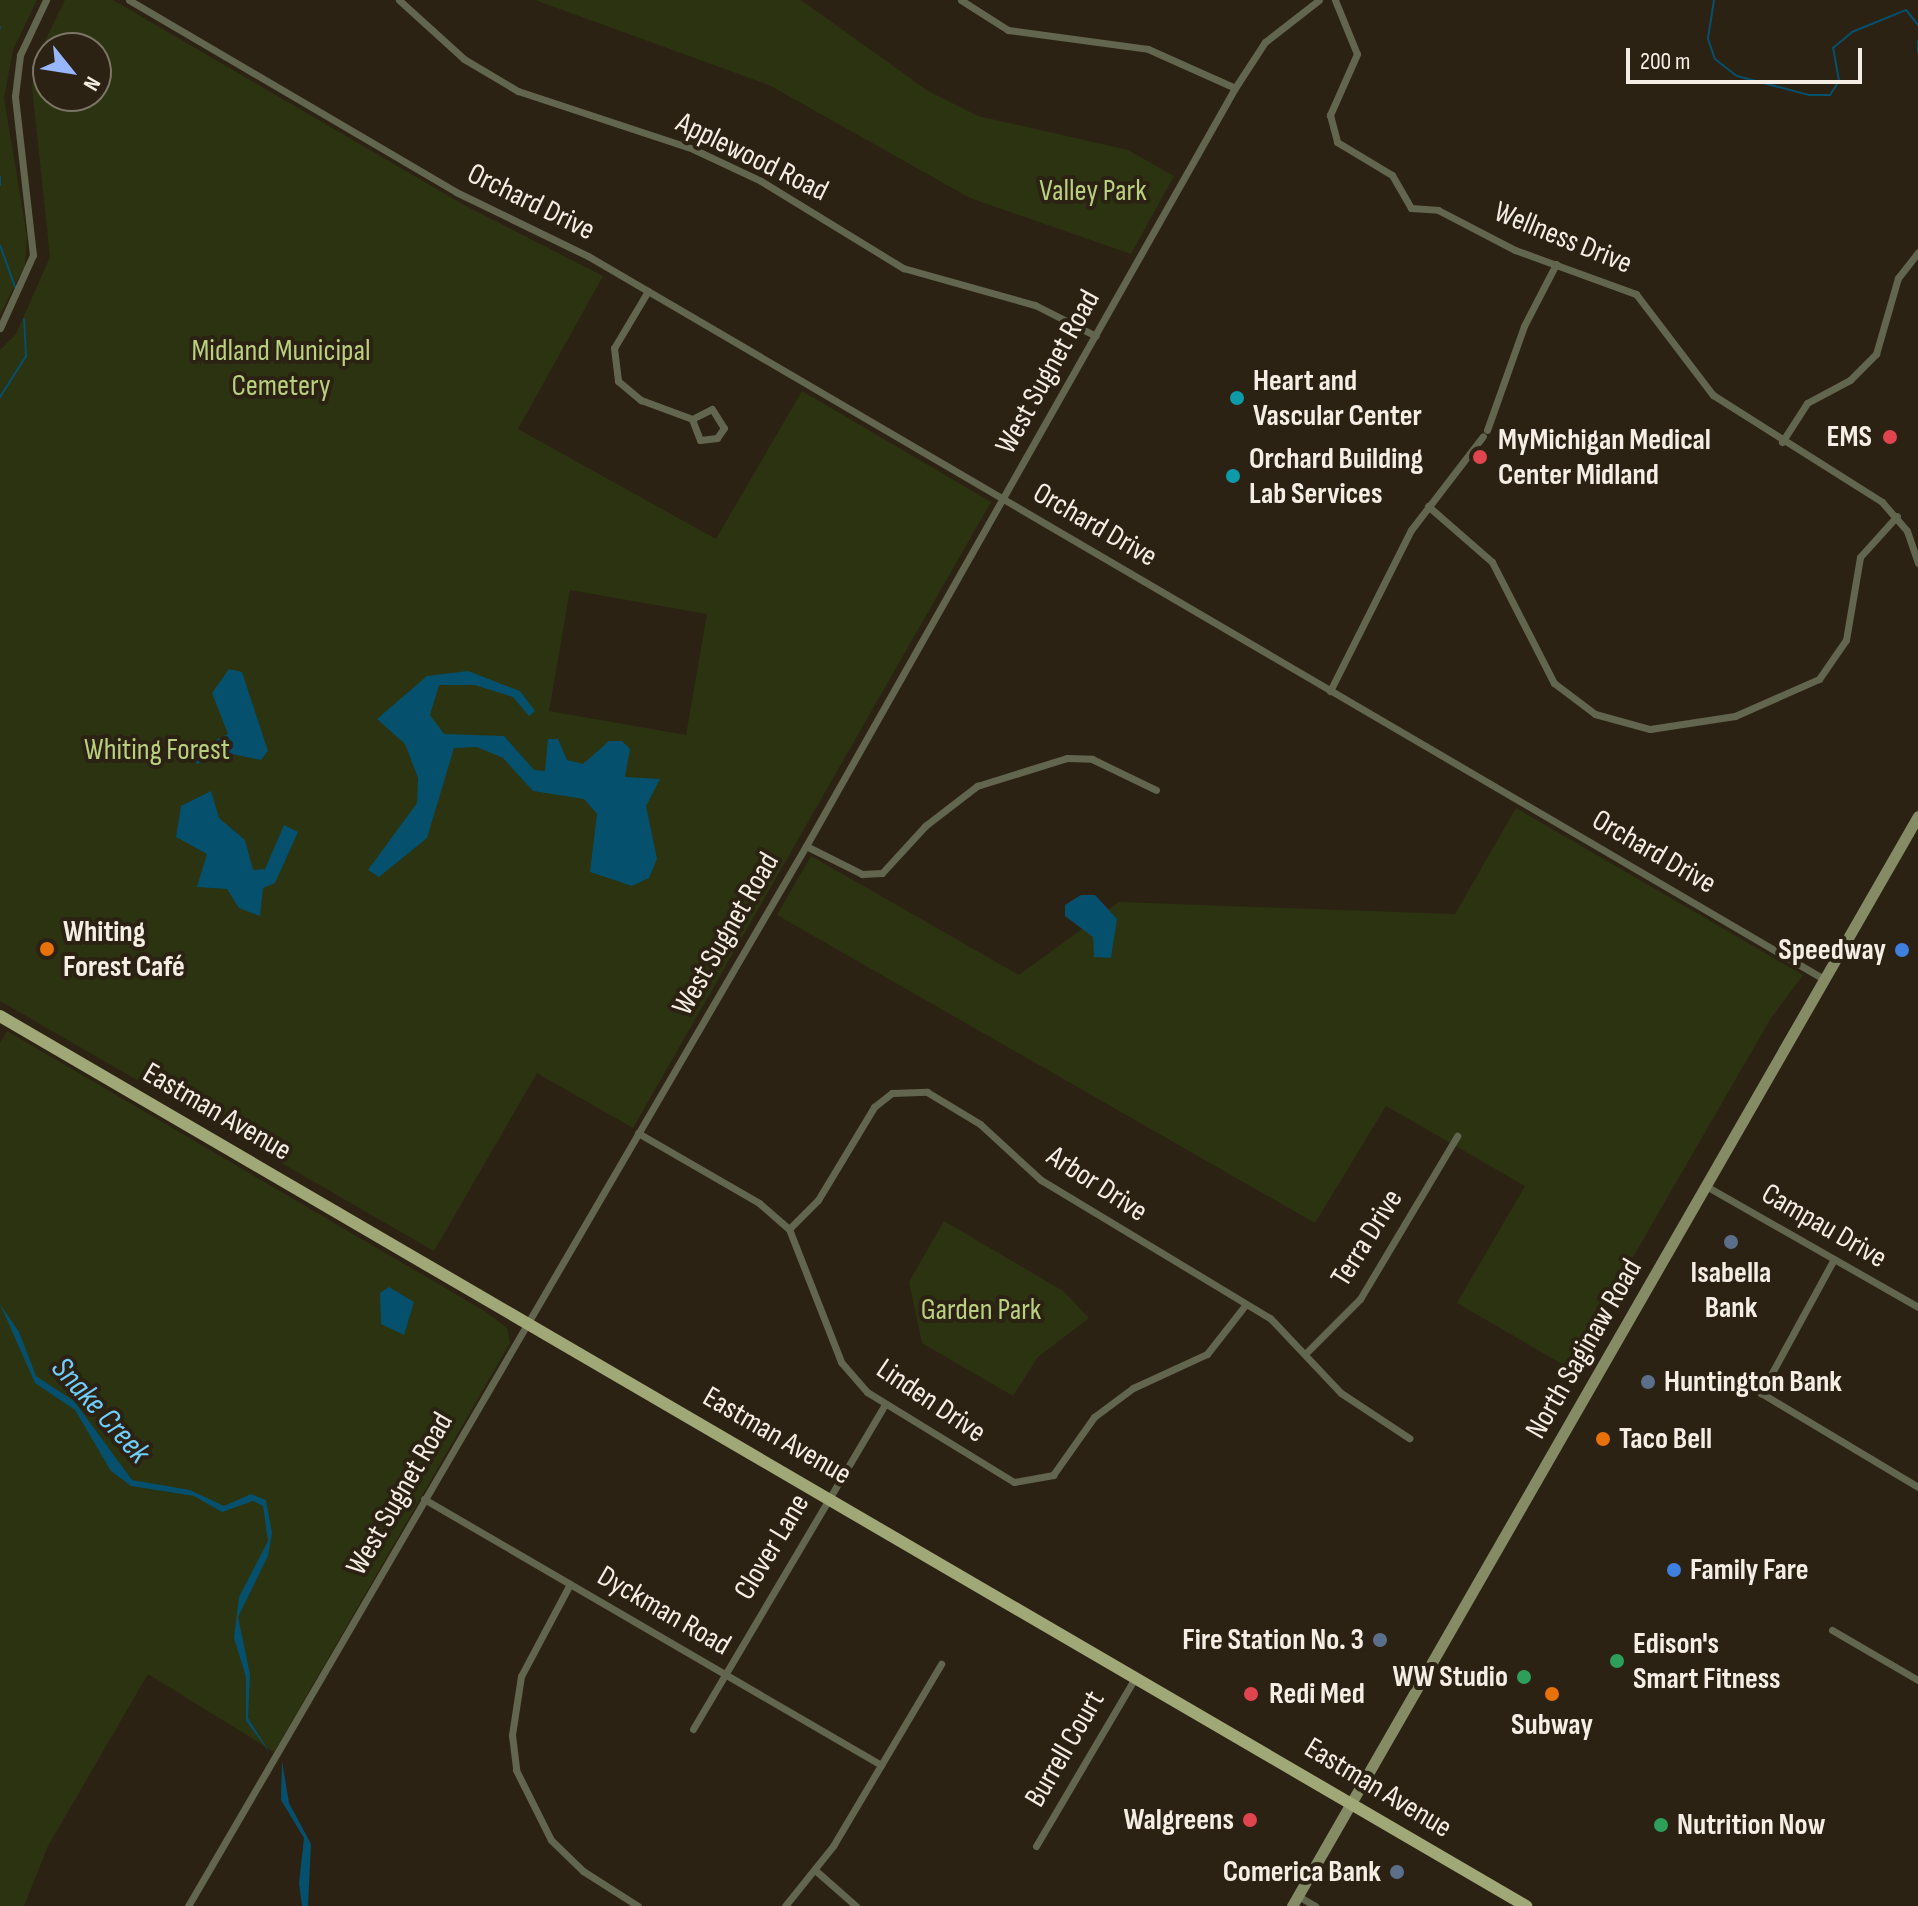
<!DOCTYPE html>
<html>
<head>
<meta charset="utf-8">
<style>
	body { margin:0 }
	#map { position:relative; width:1918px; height:1906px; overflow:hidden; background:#2c2213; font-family:"Sofia Sans Condensed",sans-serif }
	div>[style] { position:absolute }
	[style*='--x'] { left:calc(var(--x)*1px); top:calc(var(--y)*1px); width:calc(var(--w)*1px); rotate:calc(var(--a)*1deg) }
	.green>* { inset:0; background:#2b3311 }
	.water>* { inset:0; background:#05506d }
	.stream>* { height:2px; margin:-1px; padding:0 1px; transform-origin:1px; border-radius:1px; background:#05506d }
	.minor>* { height:7px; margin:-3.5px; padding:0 3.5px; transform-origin:3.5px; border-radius:3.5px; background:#62664e }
	.secondary>* { height:11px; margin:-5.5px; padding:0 5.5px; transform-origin:5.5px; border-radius:5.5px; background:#858b65 }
	.primary>* { height:12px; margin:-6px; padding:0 6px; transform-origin:6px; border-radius:6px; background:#a0a877 }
	.dots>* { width:22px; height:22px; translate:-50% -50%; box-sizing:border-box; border:4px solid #2c2213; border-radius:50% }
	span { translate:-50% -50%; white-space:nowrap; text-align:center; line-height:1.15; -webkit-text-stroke:8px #2c2213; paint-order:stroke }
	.street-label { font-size:30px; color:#f5eee5 }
	.park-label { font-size:30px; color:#b9d07e }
	.poi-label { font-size:30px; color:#f5eee5; font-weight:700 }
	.left { translate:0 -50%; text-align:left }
	.right { translate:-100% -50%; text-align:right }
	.water-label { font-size:32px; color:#70cefc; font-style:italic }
	.north { position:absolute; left:32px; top:32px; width:80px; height:80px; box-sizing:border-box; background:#2c2213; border:2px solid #7c7467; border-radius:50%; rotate:120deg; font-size:22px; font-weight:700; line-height:32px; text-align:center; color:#f5eee5 }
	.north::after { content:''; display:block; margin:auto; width:28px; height:36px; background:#98b6fd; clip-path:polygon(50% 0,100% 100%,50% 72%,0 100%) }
	.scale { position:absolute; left:1626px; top:48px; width:236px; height:36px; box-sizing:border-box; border:4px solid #f5eee5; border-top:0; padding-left:10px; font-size:24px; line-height:28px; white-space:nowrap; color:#f5eee5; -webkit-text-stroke:6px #2c2213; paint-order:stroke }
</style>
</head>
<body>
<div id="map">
	<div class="green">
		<div style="clip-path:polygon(0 0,37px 0,13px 50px,4px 98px,27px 237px,25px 265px,0 315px)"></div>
		<div style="clip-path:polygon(evenodd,65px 0,113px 0,464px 205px,603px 276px,518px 429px,716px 539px,802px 391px,991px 502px,633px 1128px,537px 1073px,434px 1251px,0 1001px,0 350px,16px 334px,50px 257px,32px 87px,37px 57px,65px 0,48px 48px,96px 48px,96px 96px,48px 96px,48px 48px,65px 0,570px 590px,707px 614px,686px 735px,549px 711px,570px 590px)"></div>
		<div style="clip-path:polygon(535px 0,801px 0,928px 91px,978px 116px,1128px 150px,1174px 176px,1131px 254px,970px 198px,769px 85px)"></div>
		<div style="clip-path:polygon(1516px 808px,1803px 975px,1771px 1018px,1569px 1368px,1457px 1303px,1525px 1186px,1386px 1106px,1315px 1223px,777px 915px,811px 856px,1019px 975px,1119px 902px,1455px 914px)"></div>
		<div style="clip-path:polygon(7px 1031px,486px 1312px,507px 1328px,510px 1343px,274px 1752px,148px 1674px,48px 1846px,24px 1906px,0 1906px,0 1043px)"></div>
		<div style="clip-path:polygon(944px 1221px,1063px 1291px,1089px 1318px,1038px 1357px,1013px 1396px,922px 1343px,909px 1282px)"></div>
	</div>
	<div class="water">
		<div style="clip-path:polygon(229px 669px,242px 672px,268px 751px,261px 760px,232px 754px,196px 764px,197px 749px,228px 734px,212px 693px)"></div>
		<div style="clip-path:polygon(468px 671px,520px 691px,535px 711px,529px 716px,513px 697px,475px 685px,439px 685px,430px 715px,444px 734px,504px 736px,534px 770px,545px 771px,548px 739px,558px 739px,567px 760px,583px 764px,609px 741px,622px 741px,630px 749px,625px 777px,660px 779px,646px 806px,657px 859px,649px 878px,632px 886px,590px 872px,597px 814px,584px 799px,533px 791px,503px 758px,477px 747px,454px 748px,427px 838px,379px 877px,368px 870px,417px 803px,418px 778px,405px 744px,377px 719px,427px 676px)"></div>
		<div style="clip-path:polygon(211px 791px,219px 818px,245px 840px,253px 870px,265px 869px,284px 825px,298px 832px,275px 883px,263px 888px,260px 916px,239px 908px,227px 889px,197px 887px,207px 854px,176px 837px,181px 806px)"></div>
		<div style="clip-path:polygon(1081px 895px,1095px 895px,1117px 919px,1111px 958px,1094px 957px,1093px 937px,1065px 916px,1065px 905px)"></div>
		<div style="clip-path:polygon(389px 1287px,414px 1302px,404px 1335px,381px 1324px,380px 1293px)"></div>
		<div style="clip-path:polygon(0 1304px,19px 1332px,36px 1376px,74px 1401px,132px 1480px,190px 1490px,224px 1506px,251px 1494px,266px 1500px,272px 1533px,268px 1556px,238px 1617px,250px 1674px,248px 1718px,270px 1753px,246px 1721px,246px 1677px,234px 1638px,239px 1597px,268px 1541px,263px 1506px,253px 1501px,222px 1512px,194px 1496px,131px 1486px,111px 1471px,75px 1410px,35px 1383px)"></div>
		<div style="clip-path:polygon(282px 1761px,289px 1803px,311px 1844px,308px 1906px,302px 1906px,299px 1883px,304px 1838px,281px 1800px)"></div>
	</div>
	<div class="stream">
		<div style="--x:1714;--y:0;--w:39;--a:99"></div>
		<div style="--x:1708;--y:39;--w:21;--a:71"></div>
		<div style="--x:1715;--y:59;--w:28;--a:38"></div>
		<div style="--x:1737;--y:76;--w:74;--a:14.8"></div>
		<div style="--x:1809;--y:95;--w:21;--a:0"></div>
		<div style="--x:1830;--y:95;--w:17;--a:-57"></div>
		<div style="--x:1839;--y:81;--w:34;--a:-100"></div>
		<div style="--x:1833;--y:48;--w:25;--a:-40"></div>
		<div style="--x:1852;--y:32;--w:58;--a:-22.2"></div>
		<div style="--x:1906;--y:10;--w:19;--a:51"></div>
		<div style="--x:0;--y:27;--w:1;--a:90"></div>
		<div style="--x:1918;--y:41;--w:11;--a:90"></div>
		<div style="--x:0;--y:177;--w:8;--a:90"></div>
		<div style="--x:0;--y:245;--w:45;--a:70.3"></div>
		<div style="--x:0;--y:397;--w:49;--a:-57.6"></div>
		<div style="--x:26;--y:356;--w:37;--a:-93"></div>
	</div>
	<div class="minor">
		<div style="--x:129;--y:0;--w:379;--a:30.4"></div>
		<div style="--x:456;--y:192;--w:147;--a:25.9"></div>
		<div style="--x:588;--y:256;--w:1432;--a:30.33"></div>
		<div style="--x:399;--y:0;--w:88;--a:42.2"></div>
		<div style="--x:464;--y:59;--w:63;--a:30.7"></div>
		<div style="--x:518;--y:91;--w:184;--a:18.3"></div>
		<div style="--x:693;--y:149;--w:75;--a:25.2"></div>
		<div style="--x:761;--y:181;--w:167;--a:31.5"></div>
		<div style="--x:903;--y:268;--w:137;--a:15.7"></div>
		<div style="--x:1035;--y:305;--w:68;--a:26.9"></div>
		<div style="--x:961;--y:0;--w:56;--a:32.6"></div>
		<div style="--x:1008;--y:30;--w:141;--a:7.7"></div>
		<div style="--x:1148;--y:49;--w:95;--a:24.1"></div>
		<div style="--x:1335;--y:0;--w:58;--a:67.8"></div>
		<div style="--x:1357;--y:54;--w:67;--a:113.9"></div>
		<div style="--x:1330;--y:115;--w:28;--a:75"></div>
		<div style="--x:1337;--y:142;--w:64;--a:31"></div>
		<div style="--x:1392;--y:175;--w:38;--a:60"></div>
		<div style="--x:1411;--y:208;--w:27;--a:4"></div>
		<div style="--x:1438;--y:210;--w:87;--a:27.5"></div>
		<div style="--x:1515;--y:250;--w:129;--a:20"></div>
		<div style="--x:1636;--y:294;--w:127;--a:52.7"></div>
		<div style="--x:1713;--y:395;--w:200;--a:32.3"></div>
		<div style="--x:1882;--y:502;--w:38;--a:49"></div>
		<div style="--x:1907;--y:531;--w:34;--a:71"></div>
		<div style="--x:648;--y:291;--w:66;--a:120.8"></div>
		<div style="--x:614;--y:348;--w:33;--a:83"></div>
		<div style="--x:618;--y:381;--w:30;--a:40"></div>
		<div style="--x:641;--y:400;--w:54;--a:20.4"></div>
		<div style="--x:692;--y:419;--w:22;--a:-27"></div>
		<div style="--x:712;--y:409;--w:22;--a:58"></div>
		<div style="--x:724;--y:428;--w:12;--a:125"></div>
		<div style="--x:717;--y:438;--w:17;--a:173"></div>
		<div style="--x:700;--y:440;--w:22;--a:-111"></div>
		<div style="--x:0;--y:328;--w:80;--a:-65.7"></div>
		<div style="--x:33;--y:255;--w:160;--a:-96.5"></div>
		<div style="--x:15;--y:96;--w:41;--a:-83"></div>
		<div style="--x:20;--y:55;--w:61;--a:-64.7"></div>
		<div style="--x:1487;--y:430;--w:110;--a:-70.4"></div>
		<div style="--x:1524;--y:326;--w:70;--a:-62.7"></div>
		<div style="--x:1782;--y:442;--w:46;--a:-57.3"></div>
		<div style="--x:1807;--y:403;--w:49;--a:-28.1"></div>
		<div style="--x:1850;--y:380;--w:37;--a:-45"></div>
		<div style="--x:1876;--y:354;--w:79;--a:-73.9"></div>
		<div style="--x:1898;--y:278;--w:33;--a:-52"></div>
		<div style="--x:1428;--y:506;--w:85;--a:41.2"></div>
		<div style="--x:1492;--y:562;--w:136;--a:62.9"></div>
		<div style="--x:1554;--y:683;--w:51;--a:37.1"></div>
		<div style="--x:1595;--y:714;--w:57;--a:15.3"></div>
		<div style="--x:1650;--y:729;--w:86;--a:-8.7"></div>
		<div style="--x:1735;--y:716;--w:92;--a:-23.8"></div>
		<div style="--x:1819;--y:679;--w:47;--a:-55.3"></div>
		<div style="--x:1846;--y:640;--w:84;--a:-80.4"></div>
		<div style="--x:1860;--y:557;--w:55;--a:-47.9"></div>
		<div style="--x:1330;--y:691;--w:180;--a:-63.3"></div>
		<div style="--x:1411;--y:530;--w:118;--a:-52.5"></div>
		<div style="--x:806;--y:846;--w:63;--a:26.6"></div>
		<div style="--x:862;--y:874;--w:20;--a:-3"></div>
		<div style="--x:882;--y:873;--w:64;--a:-47.5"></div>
		<div style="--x:925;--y:826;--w:66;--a:-37.6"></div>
		<div style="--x:977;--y:786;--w:94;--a:-17.3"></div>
		<div style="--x:1067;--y:758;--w:25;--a:2"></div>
		<div style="--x:1092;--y:759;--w:71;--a:25.8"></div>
		<div style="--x:638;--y:1133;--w:140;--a:30"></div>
		<div style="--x:759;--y:1203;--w:40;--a:41"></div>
		<div style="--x:789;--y:1229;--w:143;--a:68.6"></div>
		<div style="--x:841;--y:1362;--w:40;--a:49"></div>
		<div style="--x:867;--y:1392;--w:172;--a:31.5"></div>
		<div style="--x:1014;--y:1482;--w:40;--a:-10"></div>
		<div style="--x:1053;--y:1475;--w:71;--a:-54.7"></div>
		<div style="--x:1094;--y:1417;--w:49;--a:-36.6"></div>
		<div style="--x:1133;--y:1388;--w:81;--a:-24.7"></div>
		<div style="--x:1207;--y:1354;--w:63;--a:-52"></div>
		<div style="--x:1706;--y:1186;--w:244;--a:29.7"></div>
		<div style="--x:789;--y:1229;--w:41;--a:-45"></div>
		<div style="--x:818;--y:1200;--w:109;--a:-58.9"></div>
		<div style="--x:874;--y:1107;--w:23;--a:-38"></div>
		<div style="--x:892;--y:1093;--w:35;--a:-2"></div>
		<div style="--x:927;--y:1092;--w:62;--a:31.1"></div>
		<div style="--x:980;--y:1124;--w:83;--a:42.6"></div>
		<div style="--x:1041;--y:1180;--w:267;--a:31.1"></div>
		<div style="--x:1270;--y:1318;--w:103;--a:46.6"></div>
		<div style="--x:1341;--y:1393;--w:82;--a:33.5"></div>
		<div style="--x:1834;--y:1259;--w:153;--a:118.6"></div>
		<div style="--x:1761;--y:1393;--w:183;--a:30.9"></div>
		<div style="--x:1305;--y:1354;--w:78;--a:-45"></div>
		<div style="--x:1360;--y:1299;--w:190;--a:-59.2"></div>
		<div style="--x:424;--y:1499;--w:529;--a:30.2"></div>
		<div style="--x:570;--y:1584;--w:104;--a:118"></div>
		<div style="--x:521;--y:1676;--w:60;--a:98.7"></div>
		<div style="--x:512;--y:1735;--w:35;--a:83"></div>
		<div style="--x:516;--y:1770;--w:78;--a:63.4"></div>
		<div style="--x:551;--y:1840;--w:45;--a:44.1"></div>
		<div style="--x:583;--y:1871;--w:65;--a:32.5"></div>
		<div style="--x:1832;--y:1630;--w:99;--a:30.2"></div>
		<div style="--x:693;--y:1729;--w:377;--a:-59.4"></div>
		<div style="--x:1036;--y:1846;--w:195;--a:-59.5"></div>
		<div style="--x:815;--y:1870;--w:55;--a:41.3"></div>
		<div style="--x:1298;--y:1896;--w:20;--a:30"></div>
		<div style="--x:188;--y:1906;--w:1227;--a:-59.76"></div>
		<div style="--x:806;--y:846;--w:871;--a:-60.49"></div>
		<div style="--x:1235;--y:88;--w:55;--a:-56.9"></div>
		<div style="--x:1265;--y:42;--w:68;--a:-37.9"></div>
		<div style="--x:785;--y:1906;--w:77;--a:-51.3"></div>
		<div style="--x:833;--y:1846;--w:212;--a:-59.3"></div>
	</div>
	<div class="secondary">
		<div style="--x:1292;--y:1906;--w:1257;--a:-60.13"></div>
	</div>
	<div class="primary">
		<div style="--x:0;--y:1016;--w:1767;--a:30.25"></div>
	</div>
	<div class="dots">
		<div style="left:1237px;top:398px;background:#0f9aa8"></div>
		<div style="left:1890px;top:437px;background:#e0444e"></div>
		<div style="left:1480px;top:457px;background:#e0444e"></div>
		<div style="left:1233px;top:476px;background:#0f9aa8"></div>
		<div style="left:47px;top:949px;background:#e8710a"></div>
		<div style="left:1902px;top:950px;background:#3f7fe0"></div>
		<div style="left:1731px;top:1242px;background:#5c6f8a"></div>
		<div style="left:1648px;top:1382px;background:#5c6f8a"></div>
		<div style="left:1603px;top:1439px;background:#e8710a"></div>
		<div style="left:1674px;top:1570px;background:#3f7fe0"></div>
		<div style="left:1380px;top:1640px;background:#5c6f8a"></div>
		<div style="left:1617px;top:1661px;background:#2e9e5b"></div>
		<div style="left:1524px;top:1677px;background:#2e9e5b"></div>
		<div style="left:1251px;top:1694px;background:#e0444e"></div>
		<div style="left:1552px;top:1694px;background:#e8710a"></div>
		<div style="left:1250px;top:1820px;background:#e0444e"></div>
		<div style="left:1661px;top:1825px;background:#2e9e5b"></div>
		<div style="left:1397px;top:1872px;background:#5c6f8a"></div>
	</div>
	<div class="street-label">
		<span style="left:752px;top:157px;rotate:26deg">Applewood Road</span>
		<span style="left:531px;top:202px;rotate:26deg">Orchard Drive</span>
		<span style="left:1563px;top:238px;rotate:22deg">Wellness Drive</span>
		<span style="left:1048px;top:372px;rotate:-61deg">West Sugnet Road</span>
		<span style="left:1095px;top:525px;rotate:30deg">Orchard Drive</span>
		<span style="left:1654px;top:852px;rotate:30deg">Orchard Drive</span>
		<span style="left:726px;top:934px;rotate:-60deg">West Sugnet Road</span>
		<span style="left:217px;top:1112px;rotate:30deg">Eastman Avenue</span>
		<span style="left:1097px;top:1184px;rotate:33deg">Arbor Drive</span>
		<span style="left:1824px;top:1226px;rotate:30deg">Campau Drive</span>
		<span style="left:1367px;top:1238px;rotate:-58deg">Terra Drive</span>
		<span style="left:1584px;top:1349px;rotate:-60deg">North Saginaw Road</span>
		<span style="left:931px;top:1401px;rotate:34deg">Linden Drive</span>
		<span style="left:777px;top:1436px;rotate:30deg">Eastman Avenue</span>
		<span style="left:400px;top:1494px;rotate:-60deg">West Sugnet Road</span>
		<span style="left:772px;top:1547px;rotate:-59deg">Clover Lane</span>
		<span style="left:664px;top:1611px;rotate:30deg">Dyckman Road</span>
		<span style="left:1065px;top:1749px;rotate:-60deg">Burrell Court</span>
		<span style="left:1378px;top:1788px;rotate:31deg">Eastman Avenue</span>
	</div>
	<div class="park-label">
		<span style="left:1093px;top:191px">Valley Park</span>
		<span style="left:281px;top:368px">Midland Municipal<br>Cemetery</span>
		<span style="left:157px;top:750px">Whiting Forest</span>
		<span style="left:981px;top:1310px">Garden Park</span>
	</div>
	<div class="poi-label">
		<span class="left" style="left:1253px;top:398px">Heart and<br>Vascular Center</span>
		<span class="right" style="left:1872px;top:437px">EMS</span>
		<span class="left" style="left:1498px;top:457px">MyMichigan Medical<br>Center Midland</span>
		<span class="left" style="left:1249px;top:476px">Orchard Building<br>Lab Services</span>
		<span class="left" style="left:63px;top:949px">Whiting<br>Forest Café</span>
		<span class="right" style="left:1886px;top:950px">Speedway</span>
		<span style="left:1731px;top:1290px">Isabella<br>Bank</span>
		<span class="left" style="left:1664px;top:1382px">Huntington Bank</span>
		<span class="left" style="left:1619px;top:1439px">Taco Bell</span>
		<span class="left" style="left:1690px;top:1570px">Family Fare</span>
		<span class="right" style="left:1364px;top:1640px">Fire Station No. 3</span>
		<span class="left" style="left:1633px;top:1661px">Edison's<br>Smart Fitness</span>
		<span class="right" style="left:1508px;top:1677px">WW Studio</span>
		<span class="left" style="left:1269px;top:1694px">Redi Med</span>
		<span style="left:1552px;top:1725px">Subway</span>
		<span class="right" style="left:1234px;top:1820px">Walgreens</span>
		<span class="left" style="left:1677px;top:1825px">Nutrition Now</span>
		<span class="right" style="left:1381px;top:1872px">Comerica Bank</span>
	</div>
	<div class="water-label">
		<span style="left:100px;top:1411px;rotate:48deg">Snake Creek</span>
	</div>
	<div class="north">N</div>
	<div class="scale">200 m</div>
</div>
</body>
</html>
